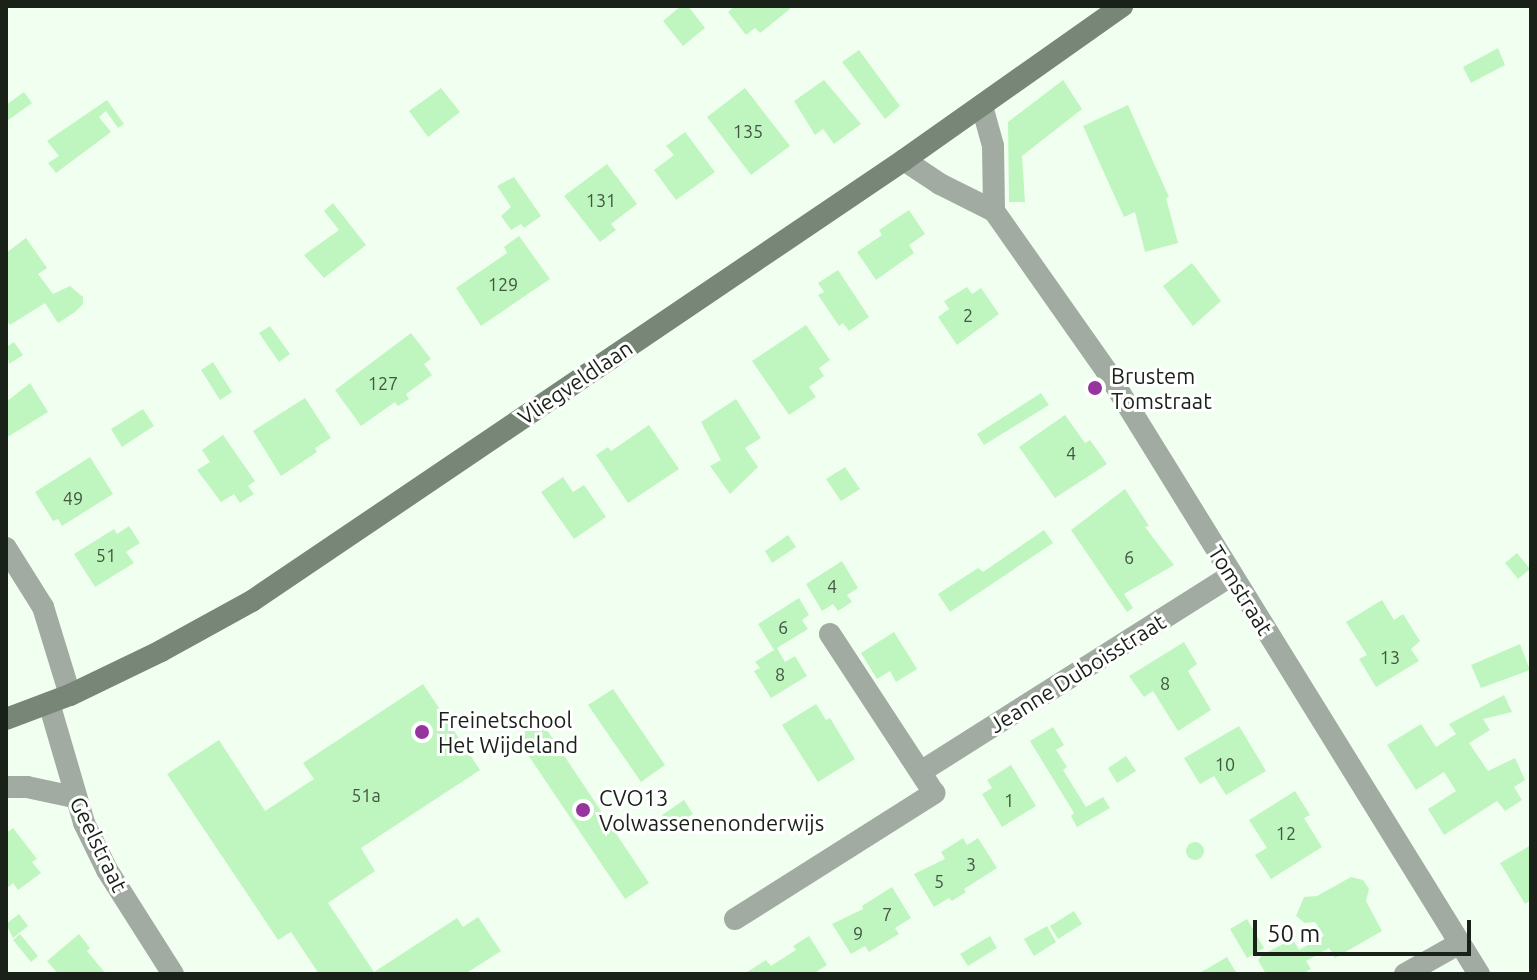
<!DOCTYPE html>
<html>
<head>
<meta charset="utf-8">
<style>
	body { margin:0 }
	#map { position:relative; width:1537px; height:980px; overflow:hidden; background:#f1fff0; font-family:Ubuntu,sans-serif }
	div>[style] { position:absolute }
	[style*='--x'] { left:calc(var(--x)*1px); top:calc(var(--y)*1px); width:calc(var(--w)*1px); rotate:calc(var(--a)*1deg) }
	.building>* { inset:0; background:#bff6bf }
	.round { border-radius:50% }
	.minor>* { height:22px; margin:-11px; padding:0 11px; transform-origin:11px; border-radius:11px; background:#a2aba2 }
	.secondary>* { height:22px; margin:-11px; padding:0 11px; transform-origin:11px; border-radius:11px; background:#778677 }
	.dots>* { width:22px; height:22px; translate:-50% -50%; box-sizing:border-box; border:4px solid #fff; border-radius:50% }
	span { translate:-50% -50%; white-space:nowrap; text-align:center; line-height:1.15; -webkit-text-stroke:6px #fff; paint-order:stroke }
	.number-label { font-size:18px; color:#425642 }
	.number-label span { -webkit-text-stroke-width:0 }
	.poi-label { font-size:22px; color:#192119 }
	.left { translate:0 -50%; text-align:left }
	.street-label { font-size:22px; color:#192119 }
	.frame { position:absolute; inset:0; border:8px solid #192119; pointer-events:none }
	.scale { position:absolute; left:1253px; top:920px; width:218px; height:36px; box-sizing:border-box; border:4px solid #192119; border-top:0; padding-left:10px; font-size:24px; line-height:28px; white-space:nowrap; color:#192119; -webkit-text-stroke:6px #fff; paint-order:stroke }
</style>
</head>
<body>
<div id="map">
	<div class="building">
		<div style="clip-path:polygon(681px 6px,688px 6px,705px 28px,683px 46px,663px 21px)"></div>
		<div style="clip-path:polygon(735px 6px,788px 6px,790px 9px,760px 33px,755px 28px,746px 35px,728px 12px)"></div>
		<div style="clip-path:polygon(1498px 48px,1505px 65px,1471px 83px,1463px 67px)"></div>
		<div style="clip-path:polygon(859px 50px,900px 106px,885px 119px,842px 62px)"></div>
		<div style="clip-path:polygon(824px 80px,861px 124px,834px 144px,823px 129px,815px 135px,794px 101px)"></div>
		<div style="clip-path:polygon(1063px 80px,1082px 109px,1022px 156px,1025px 202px,1009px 202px,1008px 122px)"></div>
		<div style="clip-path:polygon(441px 88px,460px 112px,428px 137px,409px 111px)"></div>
		<div style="clip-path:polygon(745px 88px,790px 146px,751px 175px,707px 117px)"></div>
		<div style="clip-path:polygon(24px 92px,32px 103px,7px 121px,6px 105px)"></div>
		<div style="clip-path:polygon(107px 100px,124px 124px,118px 128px,106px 111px,99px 117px,111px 132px,56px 173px,48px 163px,59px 156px,47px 141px)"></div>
		<div style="clip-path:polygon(1128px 105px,1169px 197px,1166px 198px,1178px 243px,1145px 252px,1135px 212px,1124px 217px,1083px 126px)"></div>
		<div style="clip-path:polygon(685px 132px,715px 172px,676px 200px,654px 170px,674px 155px,666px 146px)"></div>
		<div style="clip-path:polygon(607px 164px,637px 204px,611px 224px,616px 230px,600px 242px,564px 196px)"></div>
		<div style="clip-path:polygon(514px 177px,541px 216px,524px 228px,521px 224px,511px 230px,501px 216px,511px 207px,497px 186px)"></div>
		<div style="clip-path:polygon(333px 203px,366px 245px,324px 278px,304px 255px,339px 230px,324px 211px)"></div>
		<div style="clip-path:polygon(909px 210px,925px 234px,909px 245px,914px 253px,876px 280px,857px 252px,882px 235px,879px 230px)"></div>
		<div style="clip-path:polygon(519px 236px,550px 279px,481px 326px,456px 288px,507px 253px,504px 247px)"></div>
		<div style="clip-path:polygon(26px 238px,47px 268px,38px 274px,53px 294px,70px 286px,83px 297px,83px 304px,75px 312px,58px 323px,45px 303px,10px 325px,6px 319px,6px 253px)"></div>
		<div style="clip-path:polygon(1192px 263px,1221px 301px,1193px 326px,1163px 286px)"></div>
		<div style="clip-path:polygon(838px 270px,869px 317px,849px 331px,843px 323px,839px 326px,818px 295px,824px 292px,818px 283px)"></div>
		<div style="clip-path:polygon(967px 287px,972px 294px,981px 288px,999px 314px,957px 345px,938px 317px,949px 309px,944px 301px)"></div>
		<div style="clip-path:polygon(806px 325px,830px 360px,819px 368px,824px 376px,809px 387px,816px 397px,789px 415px,752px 361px)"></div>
		<div style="clip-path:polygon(270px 326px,290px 354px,279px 362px,259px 333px)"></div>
		<div style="clip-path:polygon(411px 333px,431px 359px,424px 364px,432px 375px,406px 394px,409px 399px,398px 406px,395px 402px,361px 426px,335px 390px)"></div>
		<div style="clip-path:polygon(14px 342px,23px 355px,9px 364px,6px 347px)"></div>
		<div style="clip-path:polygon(213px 362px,232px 392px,220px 400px,201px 370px)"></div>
		<div style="clip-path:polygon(30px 383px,48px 412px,6px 438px,6px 402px)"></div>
		<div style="clip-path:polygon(1041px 393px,1049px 405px,984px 445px,977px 434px)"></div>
		<div style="clip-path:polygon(305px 398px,331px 438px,315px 448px,317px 452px,281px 476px,253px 431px)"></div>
		<div style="clip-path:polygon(736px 399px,761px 438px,745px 448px,758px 467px,730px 494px,710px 466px,721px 460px,701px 422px)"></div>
		<div style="clip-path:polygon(143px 409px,154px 426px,122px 447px,111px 429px)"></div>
		<div style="clip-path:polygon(1065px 415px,1085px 443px,1090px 440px,1107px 464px,1055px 498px,1019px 447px)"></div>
		<div style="clip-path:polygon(649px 425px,679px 469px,628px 503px,596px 455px,608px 447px,611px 451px)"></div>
		<div style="clip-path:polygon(223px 435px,255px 481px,248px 486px,254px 494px,240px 503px,234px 494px,221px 502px,197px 470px,210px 462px,202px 450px)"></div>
		<div style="clip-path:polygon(90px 457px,113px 494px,62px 526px,58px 519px,53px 521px,35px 492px)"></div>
		<div style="clip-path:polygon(845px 467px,860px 489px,841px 501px,826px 479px)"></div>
		<div style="clip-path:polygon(563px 477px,573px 492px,584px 485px,606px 517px,574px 539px,541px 492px)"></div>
		<div style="clip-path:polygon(1125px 489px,1149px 526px,1145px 527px,1174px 565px,1124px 594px,1133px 608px,1127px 612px,1071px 530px)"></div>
		<div style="clip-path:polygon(129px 526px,140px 543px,126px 552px,134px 563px,95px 587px,74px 554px,114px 529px,117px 534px)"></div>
		<div style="clip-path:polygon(1044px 530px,1053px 543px,950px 612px,938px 594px,978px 568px,983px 572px)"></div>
		<div style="clip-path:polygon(788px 535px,796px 547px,772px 563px,765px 551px)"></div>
		<div style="clip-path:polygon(1517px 553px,1530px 569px,1518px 579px,1505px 563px)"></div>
		<div style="clip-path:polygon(842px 561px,858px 588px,847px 595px,852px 602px,838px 611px,833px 604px,822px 611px,806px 584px)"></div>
		<div style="clip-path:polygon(799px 598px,809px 615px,802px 620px,808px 629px,777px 648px,785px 662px,795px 656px,807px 676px,771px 698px,754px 671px,760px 668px,755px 662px,774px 650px,758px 624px)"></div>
		<div style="clip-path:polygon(1382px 600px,1394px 620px,1403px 614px,1420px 641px,1411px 649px,1419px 661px,1376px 687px,1359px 659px,1367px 655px,1346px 622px)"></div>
		<div style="clip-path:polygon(894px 632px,917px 669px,896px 682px,890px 671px,877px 679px,861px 653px)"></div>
		<div style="clip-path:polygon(1184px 642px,1197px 664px,1188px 671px,1211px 710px,1178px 731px,1153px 691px,1144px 697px,1129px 676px)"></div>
		<div style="clip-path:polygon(1520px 644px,1530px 670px,1481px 688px,1471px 665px)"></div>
		<div style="clip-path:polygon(423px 684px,480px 770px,361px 848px,375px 871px,328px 903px,374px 972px,457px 918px,463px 927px,478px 917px,501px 951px,465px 974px,319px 974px,291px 932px,278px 940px,167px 774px,219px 740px,265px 811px,314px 779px,303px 763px)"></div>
		<div style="clip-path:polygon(613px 689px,665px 765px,641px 782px,588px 705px)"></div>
		<div style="clip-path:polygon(1504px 695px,1512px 712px,1483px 719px,1490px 730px,1469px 743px,1488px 771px,1515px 758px,1525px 780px,1514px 787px,1522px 800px,1505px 811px,1497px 801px,1444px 835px,1428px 809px,1456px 791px,1444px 772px,1416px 790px,1387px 745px,1421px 724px,1436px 747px,1456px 734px,1449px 724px)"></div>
		<div style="clip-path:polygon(816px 704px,826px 720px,830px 718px,855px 759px,818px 782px,782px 725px)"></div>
		<div style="clip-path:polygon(541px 721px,649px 883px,625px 899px,516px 737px)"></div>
		<div style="clip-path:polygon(1239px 726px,1266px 771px,1226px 795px,1214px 776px,1200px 784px,1184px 758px)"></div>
		<div style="clip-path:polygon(1053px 727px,1064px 745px,1056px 750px,1067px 767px,1063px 770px,1086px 807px,1103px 797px,1110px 808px,1077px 827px,1071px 816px,1074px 813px,1030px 741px)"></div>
		<div style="clip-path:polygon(1126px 756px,1136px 771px,1117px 783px,1108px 768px)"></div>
		<div style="clip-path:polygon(1011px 765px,1036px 806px,1002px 827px,982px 794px,992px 788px,987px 780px)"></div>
		<div style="clip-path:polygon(1295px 791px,1310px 815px,1304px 818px,1322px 847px,1271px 879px,1255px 855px,1267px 848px,1249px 820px)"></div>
		<div style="clip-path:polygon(684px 800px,693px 814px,671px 828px,662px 815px)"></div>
		<div style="clip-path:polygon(13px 828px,37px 859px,32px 862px,41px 873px,18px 890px,13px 883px,9px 887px,6px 883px,6px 833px)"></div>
		<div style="clip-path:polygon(963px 838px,967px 845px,978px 838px,997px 868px,964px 889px,966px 892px,952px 901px,949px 898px,934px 907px,914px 874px,945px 859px,941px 852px)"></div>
		<div class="round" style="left:1186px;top:842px;width:18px;height:18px"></div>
		<div style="clip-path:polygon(1531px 845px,1531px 900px,1525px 904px,1500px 863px)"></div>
		<div style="clip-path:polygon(1351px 877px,1363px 880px,1369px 889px,1366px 901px,1382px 931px,1335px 958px,1329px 948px,1306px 961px,1311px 969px,1302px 974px,1266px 974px,1258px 960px,1262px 955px,1293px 939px,1299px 950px,1324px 936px,1315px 922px,1305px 923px,1296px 916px,1304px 897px,1317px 896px)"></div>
		<div style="clip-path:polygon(892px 887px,911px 918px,895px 928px,899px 934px,869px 952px,865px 946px,851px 954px,832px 924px,863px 909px,862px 906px)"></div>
		<div style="clip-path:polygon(1074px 911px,1082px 924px,1058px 939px,1050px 926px)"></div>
		<div style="clip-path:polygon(19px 914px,28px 926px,13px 938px,6px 924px)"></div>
		<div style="clip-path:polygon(1247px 919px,1264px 948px,1247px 958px,1230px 929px)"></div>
		<div style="clip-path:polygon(1047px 926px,1056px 942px,1034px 956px,1024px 939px)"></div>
		<div style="clip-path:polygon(20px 934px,38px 956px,31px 962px,13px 940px)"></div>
		<div style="clip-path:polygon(79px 934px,90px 948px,87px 951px,106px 974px,58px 974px,47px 961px)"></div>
		<div style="clip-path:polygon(809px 936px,827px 965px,813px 974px,744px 974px,766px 960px,771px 966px,774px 964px,796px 950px,793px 946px)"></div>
		<div style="clip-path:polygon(990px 936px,997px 948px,968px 966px,960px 954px)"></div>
		<div style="clip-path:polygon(1227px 957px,1237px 974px,1198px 974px)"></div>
	</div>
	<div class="minor">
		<div style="--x:982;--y:106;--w:41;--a:74.6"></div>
		<div style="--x:993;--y:146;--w:65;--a:89.1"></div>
		<div style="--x:904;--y:160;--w:43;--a:33.7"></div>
		<div style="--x:940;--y:184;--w:60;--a:26.6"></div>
		<div style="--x:994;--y:211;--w:197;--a:54.9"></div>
		<div style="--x:1107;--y:372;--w:708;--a:58.29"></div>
		<div style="--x:6;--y:548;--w:70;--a:57.9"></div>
		<div style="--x:43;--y:607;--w:92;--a:72.9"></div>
		<div style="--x:49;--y:703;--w:125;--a:73.7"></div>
		<div style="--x:84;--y:823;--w:52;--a:63.9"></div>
		<div style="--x:107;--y:870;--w:123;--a:57.6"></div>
		<div style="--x:922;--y:771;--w:367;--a:-32.3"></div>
		<div style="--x:6;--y:787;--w:21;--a:0"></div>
		<div style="--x:27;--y:787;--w:48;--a:12"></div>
		<div style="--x:735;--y:919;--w:236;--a:-32.3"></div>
		<div style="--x:934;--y:793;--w:190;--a:-123.2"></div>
		<div style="--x:1405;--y:974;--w:63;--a:-29.4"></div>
	</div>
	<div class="secondary">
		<div style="--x:6;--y:719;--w:68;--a:-20.6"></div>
		<div style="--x:70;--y:695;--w:101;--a:-25.8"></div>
		<div style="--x:161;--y:651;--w:104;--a:-28.8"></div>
		<div style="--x:252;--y:601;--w:787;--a:-34.07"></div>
		<div style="--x:904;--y:160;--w:267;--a:-35.2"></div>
	</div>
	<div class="dots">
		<div style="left:1095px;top:388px;background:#95359d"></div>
		<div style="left:422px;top:732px;background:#95359d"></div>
		<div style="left:583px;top:810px;background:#95359d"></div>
	</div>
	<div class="number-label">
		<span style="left:748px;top:131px">135</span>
		<span style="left:601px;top:200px">131</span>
		<span style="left:503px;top:284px">129</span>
		<span style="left:968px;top:315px">2</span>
		<span style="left:383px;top:383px">127</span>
		<span style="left:1071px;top:453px">4</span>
		<span style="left:73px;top:498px">49</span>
		<span style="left:106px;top:555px">51</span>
		<span style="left:1129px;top:557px">6</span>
		<span style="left:832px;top:586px">4</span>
		<span style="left:783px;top:627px">6</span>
		<span style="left:1390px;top:657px">13</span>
		<span style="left:780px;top:674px">8</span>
		<span style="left:1165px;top:683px">8</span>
		<span style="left:1225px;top:764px">10</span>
		<span style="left:366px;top:795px">51a</span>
		<span style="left:1009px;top:800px">1</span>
		<span style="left:1286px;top:833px">12</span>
		<span style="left:971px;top:864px">3</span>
		<span style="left:939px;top:881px">5</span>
		<span style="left:887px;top:914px">7</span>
		<span style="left:858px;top:933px">9</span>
	</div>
	<div class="poi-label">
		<span class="left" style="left:1111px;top:388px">Brustem<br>Tomstraat</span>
		<span class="left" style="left:438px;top:732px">Freinetschool<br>Het Wijdeland</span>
		<span class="left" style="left:599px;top:810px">CVO13<br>Volwassenenonderwijs</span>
	</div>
	<div class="street-label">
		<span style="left:575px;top:382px;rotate:-34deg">Vliegveldlaan</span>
		<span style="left:1241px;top:590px;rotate:58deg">Tomstraat</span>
		<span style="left:1077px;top:673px;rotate:-32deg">Jeanne Duboisstraat</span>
		<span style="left:99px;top:844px;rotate:64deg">Geelstraat</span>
	</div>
	<div class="frame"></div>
	<div class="scale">50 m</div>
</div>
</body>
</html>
